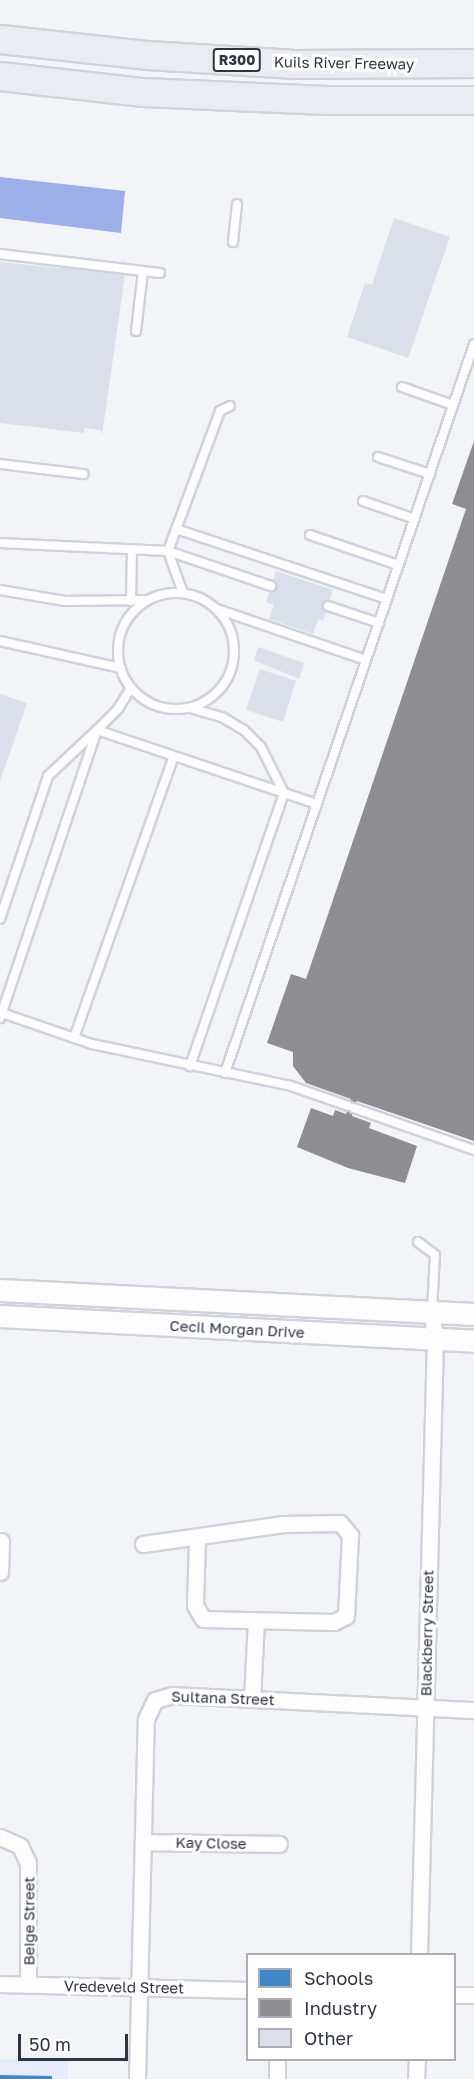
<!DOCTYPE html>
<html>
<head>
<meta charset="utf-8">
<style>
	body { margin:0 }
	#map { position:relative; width:474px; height:2079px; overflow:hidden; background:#f2f4f8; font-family:"Golos Text",sans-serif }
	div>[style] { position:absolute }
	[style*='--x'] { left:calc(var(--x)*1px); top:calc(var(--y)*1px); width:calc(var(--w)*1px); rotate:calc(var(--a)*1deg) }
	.built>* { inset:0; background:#e6ecfb }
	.water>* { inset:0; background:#9cafe9 }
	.schools>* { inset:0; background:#3f88c5 }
	.industry>* { inset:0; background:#8d8d92 }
	.building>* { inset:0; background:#dadfea }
	.roads { filter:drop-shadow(2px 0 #cfd2da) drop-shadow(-2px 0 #cfd2da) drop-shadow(0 2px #cfd2da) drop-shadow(0 -2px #cfd2da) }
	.lane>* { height:8px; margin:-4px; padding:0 4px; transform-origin:4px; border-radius:4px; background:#fdfdfe }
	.lane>.ring { margin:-4px; padding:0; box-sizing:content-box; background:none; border:8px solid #fdfdfe; border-radius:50% }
	.street>* { height:15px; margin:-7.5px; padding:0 7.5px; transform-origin:7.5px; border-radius:7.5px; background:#fdfdfe }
	.secondary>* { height:21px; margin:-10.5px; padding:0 10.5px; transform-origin:10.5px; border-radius:10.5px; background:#fdfdfe }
	.highway>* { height:27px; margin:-13.5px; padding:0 13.5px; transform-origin:13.5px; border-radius:13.5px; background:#eaecf2 }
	span { translate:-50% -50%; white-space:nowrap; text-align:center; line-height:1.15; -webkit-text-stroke:6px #fff; paint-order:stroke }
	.shield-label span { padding:2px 4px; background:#fff; border:2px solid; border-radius:4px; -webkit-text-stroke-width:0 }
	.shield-label { font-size:14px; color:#2f3441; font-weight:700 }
	.street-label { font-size:15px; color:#2f3441 }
	.legend { position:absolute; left:246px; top:1953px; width:210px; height:108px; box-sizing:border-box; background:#fff; border:2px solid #acaeb3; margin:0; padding:8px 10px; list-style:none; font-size:18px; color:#2f3441 }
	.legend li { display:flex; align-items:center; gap:12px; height:30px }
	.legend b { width:30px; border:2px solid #acaeb3 }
	.scale { position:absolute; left:18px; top:2034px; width:110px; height:27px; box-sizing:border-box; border:3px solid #2f3441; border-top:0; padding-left:8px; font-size:18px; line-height:21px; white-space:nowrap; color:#2f3441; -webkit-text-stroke:4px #fff; paint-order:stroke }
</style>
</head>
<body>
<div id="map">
	<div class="built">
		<div style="clip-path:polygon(0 2059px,68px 2060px,68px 2079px,0 2079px)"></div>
	</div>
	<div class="water">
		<div style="clip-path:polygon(0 177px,125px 191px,121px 233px,0 218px)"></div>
	</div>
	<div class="schools">
		<div style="clip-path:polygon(0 2075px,52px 2076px,52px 2079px,0 2079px)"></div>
	</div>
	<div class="industry">
		<div style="clip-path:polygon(474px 441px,474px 1141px,357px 1101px,352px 1116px,371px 1123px,369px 1128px,417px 1146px,405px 1183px,348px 1168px,297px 1147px,311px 1108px,333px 1116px,335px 1110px,346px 1114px,351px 1099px,306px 1083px,293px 1066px,293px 1052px,267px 1043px,291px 974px,306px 979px,466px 509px,452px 504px)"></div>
	</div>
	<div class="building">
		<div style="clip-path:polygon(394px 218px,450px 237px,408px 358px,347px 337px,365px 283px,372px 285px)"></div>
		<div style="clip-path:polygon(0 262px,125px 274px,102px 435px,100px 430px,84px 428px,84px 433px,0 423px)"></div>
		<div style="clip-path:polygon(276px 571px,333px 590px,323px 621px,318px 619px,313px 634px,269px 619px,274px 605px,266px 602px)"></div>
		<div style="clip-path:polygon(258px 647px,304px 663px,299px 679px,254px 660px)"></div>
		<div style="clip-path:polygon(260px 669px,296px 681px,283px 722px,246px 710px)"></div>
		<div style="clip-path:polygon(0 694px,27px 703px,0 781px)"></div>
	</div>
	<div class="roads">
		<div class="lane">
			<div style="--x:233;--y:242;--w:38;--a:-84"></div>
			<div style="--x:0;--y:254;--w:161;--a:6.8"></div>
			<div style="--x:136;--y:331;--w:60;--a:-83.3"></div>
			<div style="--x:402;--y:387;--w:54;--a:19.4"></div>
			<div style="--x:378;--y:457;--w:55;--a:18.1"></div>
			<div style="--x:0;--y:464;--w:84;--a:6.9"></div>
			<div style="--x:363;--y:501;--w:55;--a:19.1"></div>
			<div style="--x:176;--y:529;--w:222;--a:18.4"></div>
			<div style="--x:310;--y:535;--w:93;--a:18.8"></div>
			<div style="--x:0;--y:543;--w:168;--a:2.7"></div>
			<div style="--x:168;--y:551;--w:109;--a:18.8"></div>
			<div style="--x:0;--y:590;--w:66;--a:9.6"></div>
			<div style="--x:65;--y:601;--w:82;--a:-0.7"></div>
			<div style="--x:183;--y:593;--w:45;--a:-109.7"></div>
			<div style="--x:168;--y:551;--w:149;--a:-69.6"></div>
			<div style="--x:220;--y:411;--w:11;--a:-27"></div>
			<div class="ring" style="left:118px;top:593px;width:108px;height:108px"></div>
			<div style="--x:131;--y:601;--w:52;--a:-88.9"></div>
			<div style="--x:328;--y:606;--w:54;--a:18.4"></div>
			<div style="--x:217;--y:609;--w:157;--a:18.9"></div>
			<div style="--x:0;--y:641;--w:124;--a:12.6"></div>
			<div style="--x:131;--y:688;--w:25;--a:122"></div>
			<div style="--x:118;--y:709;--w:30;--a:135"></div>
			<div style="--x:97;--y:730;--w:232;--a:18.6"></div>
			<div style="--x:190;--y:708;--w:33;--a:16"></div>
			<div style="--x:222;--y:717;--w:26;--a:31"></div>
			<div style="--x:244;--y:730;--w:24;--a:45"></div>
			<div style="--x:261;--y:747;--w:51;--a:63.4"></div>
			<div style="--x:284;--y:793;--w:289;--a:109"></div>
			<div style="--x:0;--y:919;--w:151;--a:-71.4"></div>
			<div style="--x:48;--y:776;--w:67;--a:-43.2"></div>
			<div style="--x:97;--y:730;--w:304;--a:108.6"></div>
			<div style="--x:2;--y:1013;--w:95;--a:19"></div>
			<div style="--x:92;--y:1044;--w:203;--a:11.9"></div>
			<div style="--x:291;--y:1086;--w:60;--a:19.3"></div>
			<div style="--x:74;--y:1038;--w:299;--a:-70.5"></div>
			<div style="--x:225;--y:1073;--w:770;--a:-71.14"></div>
			<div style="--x:354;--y:1108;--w:127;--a:19.3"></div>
			<div style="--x:418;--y:1242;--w:21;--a:37"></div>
			<div style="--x:435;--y:1255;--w:55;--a:93.1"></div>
		</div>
		<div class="street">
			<div style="--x:143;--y:1544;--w:142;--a:-8.1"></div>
			<div style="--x:284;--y:1524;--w:56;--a:-1"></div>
			<div style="--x:340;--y:1523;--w:16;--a:50"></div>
			<div style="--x:350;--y:1535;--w:81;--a:92.8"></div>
			<div style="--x:346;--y:1616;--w:13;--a:153"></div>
			<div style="--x:334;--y:1622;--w:131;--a:-178.7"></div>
			<div style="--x:203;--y:1619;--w:16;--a:-120"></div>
			<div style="--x:195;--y:1605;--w:67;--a:-88.3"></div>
			<div style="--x:0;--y:1572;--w:31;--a:-88"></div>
			<div style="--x:252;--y:1699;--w:78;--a:-87.1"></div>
			<div style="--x:0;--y:1837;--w:22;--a:24"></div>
			<div style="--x:20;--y:1846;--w:19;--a:65"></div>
			<div style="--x:28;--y:1863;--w:122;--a:90"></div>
			<div style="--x:143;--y:1842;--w:136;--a:0.8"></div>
			<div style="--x:419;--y:1954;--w:614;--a:-88.51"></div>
			<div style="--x:435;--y:1340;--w:29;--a:-96"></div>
			<div style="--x:0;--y:1984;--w:248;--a:1.4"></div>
			<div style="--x:454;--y:1995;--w:20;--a:0"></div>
			<div style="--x:137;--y:2079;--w:360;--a:-88.6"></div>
			<div style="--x:146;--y:1719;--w:21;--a:-65"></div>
			<div style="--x:155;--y:1700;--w:19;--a:-16"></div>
			<div style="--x:173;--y:1695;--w:301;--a:2.9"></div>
			<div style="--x:277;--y:2079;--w:19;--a:-90"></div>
			<div style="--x:416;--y:2079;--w:19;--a:-87"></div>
		</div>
		<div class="secondary">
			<div style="--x:0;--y:1290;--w:475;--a:2.9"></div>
			<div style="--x:0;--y:1316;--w:475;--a:3"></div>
		</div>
		<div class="highway">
			<div style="--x:0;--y:39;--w:149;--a:6.2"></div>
			<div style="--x:148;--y:55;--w:147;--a:3.5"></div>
			<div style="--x:295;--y:64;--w:179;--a:-0.3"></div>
			<div style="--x:0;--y:76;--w:144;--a:6.4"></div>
			<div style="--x:143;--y:92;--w:183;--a:2.5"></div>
			<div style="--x:326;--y:100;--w:148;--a:0"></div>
		</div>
	</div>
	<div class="shield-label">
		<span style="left:237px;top:60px">R300</span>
	</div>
	<div class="street-label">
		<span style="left:344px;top:63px;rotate:1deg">Kuils River Freeway</span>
		<span style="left:237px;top:1329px;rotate:3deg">Cecil Morgan Drive</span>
		<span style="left:427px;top:1633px;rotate:-89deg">Blackberry Street</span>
		<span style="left:223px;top:1698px;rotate:2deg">Sultana Street</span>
		<span style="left:211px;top:1843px;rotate:1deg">Kay Close</span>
		<span style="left:29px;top:1921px;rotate:-90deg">Beige Street</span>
		<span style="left:124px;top:1987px;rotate:1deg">Vredeveld Street</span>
	</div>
	<ul class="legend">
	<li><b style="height:16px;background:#3f88c5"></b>Schools</li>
	<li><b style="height:16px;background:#8d8d92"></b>Industry</li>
	<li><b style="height:16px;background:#dadfea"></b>Other</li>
	</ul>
	<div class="scale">50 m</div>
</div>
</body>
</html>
